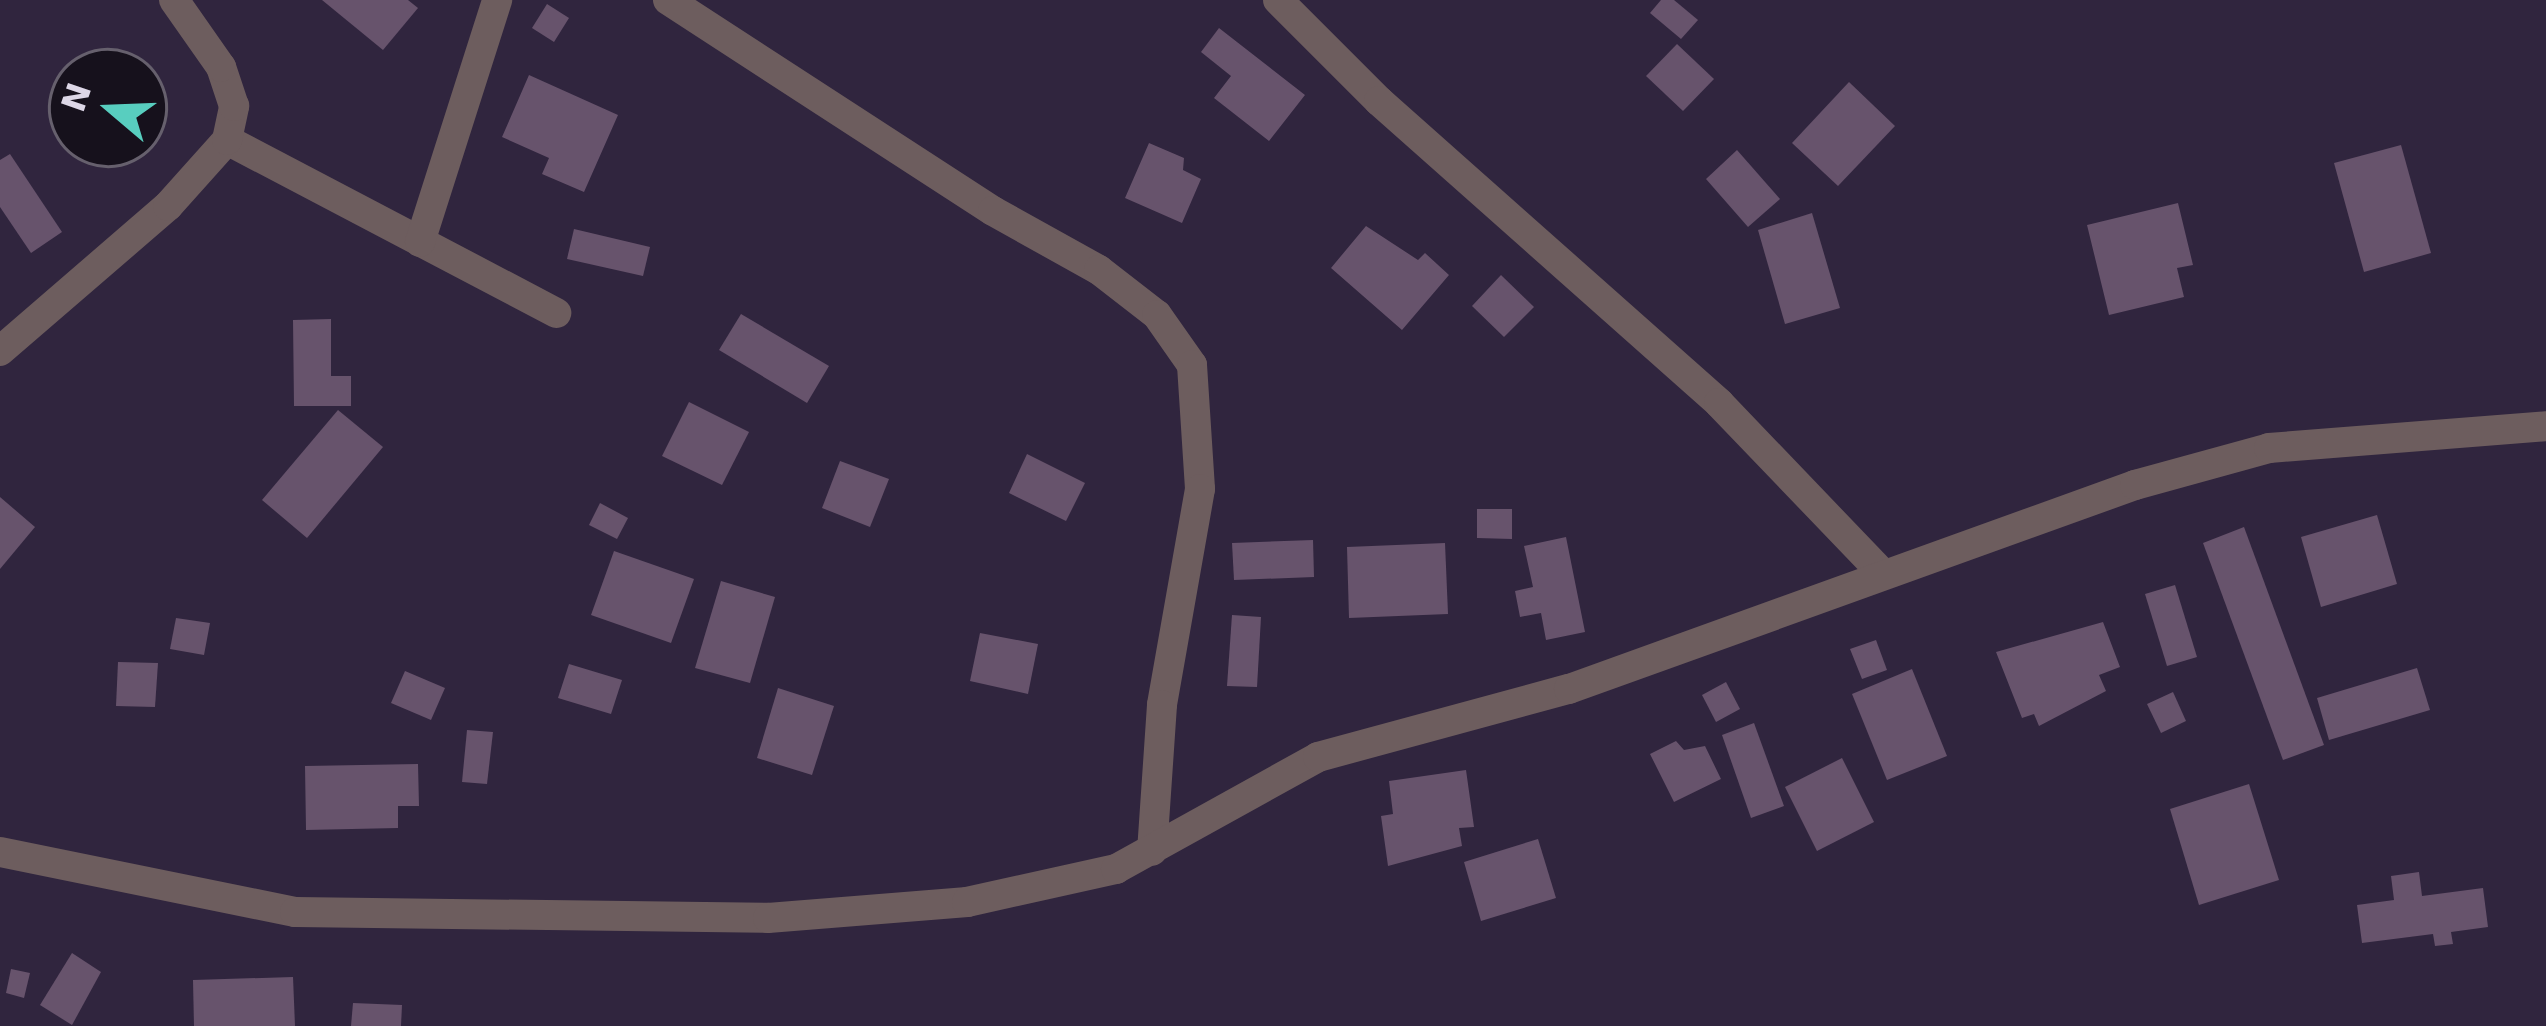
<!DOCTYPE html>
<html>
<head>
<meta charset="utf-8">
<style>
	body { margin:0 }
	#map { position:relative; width:2546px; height:1026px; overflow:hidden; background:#30253e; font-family:"DejaVu Sans",sans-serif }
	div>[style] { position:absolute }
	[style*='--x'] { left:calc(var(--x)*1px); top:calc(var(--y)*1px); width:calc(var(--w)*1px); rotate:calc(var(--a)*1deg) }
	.building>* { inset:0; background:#67536c }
	.minor>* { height:30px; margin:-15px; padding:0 15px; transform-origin:15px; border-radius:15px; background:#6d5d5e }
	span { translate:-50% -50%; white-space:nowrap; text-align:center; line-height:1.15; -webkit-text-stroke:9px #16111c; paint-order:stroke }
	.north { position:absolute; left:48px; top:48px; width:120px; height:120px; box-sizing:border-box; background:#16111c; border:3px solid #66606d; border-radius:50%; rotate:289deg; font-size:33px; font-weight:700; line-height:48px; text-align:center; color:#ddd7e7 }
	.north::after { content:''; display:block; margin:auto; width:42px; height:54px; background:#58cebf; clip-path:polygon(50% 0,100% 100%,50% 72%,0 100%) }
</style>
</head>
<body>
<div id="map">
	<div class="building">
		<div style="clip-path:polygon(322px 0,408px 0,418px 8px,383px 50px)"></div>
		<div style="clip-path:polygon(1661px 0,1674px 0,1698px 20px,1681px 39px,1650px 13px)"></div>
		<div style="clip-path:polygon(547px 4px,569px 18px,554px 42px,532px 28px)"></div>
		<div style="clip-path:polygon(1219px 28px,1305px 95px,1269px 141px,1214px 98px,1231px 76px,1201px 52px)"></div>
		<div style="clip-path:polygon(1677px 44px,1714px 79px,1683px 111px,1646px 76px)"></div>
		<div style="clip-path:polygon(529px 75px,618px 115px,584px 192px,542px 174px,549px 158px,502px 137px)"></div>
		<div style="clip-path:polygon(1849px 82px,1895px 126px,1838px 186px,1792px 143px)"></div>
		<div style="clip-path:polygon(1149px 143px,1184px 158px,1183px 170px,1201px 179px,1182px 223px,1125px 198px)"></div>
		<div style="clip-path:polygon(2401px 145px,2431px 253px,2364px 272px,2334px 163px)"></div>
		<div style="clip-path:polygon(1737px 150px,1780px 199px,1748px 227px,1706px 179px)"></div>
		<div style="clip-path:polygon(10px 154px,62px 232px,31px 253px,0 207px,0 160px)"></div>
		<div style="clip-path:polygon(2178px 203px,2193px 265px,2177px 268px,2184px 297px,2109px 315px,2087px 225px)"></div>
		<div style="clip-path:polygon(1812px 213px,1840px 308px,1785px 324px,1758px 230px)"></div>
		<div style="clip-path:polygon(1366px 226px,1418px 260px,1425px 253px,1449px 275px,1402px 330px,1331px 268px)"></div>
		<div style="clip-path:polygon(574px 229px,650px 247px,643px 276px,567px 259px)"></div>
		<div style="clip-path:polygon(1501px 275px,1534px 307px,1504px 337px,1472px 306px)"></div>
		<div style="clip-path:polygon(741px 314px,829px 366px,807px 403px,719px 350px)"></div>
		<div style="clip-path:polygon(331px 319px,331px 376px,351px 376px,351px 406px,294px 406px,293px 320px)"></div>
		<div style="clip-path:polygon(689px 402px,749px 432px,722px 485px,662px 456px)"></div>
		<div style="clip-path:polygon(338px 410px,383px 447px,307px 538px,262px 500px)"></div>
		<div style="clip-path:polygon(1027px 454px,1085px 483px,1066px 521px,1009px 493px)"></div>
		<div style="clip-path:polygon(840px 461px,889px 479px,870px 527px,822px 508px)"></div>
		<div style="clip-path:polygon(0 497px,35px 527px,0 569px)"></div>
		<div style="clip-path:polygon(600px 503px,628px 518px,617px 539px,589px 525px)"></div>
		<div style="clip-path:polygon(1477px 509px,1512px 509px,1512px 539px,1477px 538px)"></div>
		<div style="clip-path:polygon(2377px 515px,2397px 584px,2321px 607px,2301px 537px)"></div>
		<div style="clip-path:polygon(2244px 527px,2324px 745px,2283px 760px,2203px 543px)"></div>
		<div style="clip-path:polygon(1566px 537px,1585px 632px,1546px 640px,1541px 613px,1520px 617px,1515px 591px,1533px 587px,1524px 546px)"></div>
		<div style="clip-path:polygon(1313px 540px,1314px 577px,1234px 580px,1232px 543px)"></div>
		<div style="clip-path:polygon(1445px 543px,1448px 614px,1349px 618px,1347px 547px)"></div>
		<div style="clip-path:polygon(614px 551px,694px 579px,671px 643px,591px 615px)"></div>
		<div style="clip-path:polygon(721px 581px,775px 597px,750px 683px,695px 668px)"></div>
		<div style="clip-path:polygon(2175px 585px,2197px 657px,2167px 666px,2145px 594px)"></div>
		<div style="clip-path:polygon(1232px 615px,1261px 617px,1257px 687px,1227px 686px)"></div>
		<div style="clip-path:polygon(176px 618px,210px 623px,204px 655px,170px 649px)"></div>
		<div style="clip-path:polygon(2103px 622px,2120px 667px,2099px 675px,2106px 691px,2039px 726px,2034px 714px,2022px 718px,1996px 652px)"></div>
		<div style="clip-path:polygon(980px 633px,1038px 644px,1028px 694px,970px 681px)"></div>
		<div style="clip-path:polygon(1876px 640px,1887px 670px,1862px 679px,1850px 649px)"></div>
		<div style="clip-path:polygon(118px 662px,158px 663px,155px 707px,116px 706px)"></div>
		<div style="clip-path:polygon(569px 664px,622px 680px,611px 714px,558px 698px)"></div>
		<div style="clip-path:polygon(2417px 668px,2430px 710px,2329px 740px,2317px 698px)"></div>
		<div style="clip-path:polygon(1912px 669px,1947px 756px,1887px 780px,1852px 694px)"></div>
		<div style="clip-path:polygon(405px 671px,445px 688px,431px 720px,391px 703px)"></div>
		<div style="clip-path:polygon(1726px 682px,1740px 709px,1716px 722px,1702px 695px)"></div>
		<div style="clip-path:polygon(778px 688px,834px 706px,812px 775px,757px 758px)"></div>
		<div style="clip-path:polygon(2173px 692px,2186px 721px,2161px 733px,2147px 704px)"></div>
		<div style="clip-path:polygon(1754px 723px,1784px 806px,1751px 818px,1722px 735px)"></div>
		<div style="clip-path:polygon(467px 730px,493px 732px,487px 784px,462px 782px)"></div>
		<div style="clip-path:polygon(1676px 741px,1684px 750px,1705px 746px,1721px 779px,1674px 802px,1650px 754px)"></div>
		<div style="clip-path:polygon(1842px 758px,1874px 822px,1817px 851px,1785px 787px)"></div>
		<div style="clip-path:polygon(418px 764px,419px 806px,398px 806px,398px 828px,306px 830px,305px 766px)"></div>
		<div style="clip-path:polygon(1466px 770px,1474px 827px,1459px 828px,1462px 846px,1388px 866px,1381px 816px,1393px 814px,1389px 781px)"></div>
		<div style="clip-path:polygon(2249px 784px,2279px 880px,2199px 905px,2170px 809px)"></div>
		<div style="clip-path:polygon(1538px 839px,1556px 898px,1481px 921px,1464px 862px)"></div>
		<div style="clip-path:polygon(2419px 872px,2422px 896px,2483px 888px,2488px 927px,2451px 932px,2453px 944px,2435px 946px,2433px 934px,2362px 943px,2357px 905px,2394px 900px,2391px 876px)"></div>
		<div style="clip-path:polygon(72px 953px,101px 972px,72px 1025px,40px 1005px)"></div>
		<div style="clip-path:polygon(11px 969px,30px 973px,24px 998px,6px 993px)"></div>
		<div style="clip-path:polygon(293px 977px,295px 1026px,194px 1026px,193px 980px)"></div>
		<div style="clip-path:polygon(353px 1003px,402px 1005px,401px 1026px,351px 1026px)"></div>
	</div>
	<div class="minor">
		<div style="--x:668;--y:0;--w:387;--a:33"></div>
		<div style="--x:993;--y:211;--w:121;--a:29.1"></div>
		<div style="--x:1099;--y:270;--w:73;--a:37.8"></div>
		<div style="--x:1157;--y:315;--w:61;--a:55"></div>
		<div style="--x:1192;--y:365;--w:124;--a:86.3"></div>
		<div style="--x:1200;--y:489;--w:219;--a:100"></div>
		<div style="--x:1162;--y:705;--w:146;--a:93.9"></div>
		<div style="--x:1278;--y:0;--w:143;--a:45"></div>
		<div style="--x:1379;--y:101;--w:455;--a:41.6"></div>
		<div style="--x:1719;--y:403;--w:233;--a:46.2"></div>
		<div style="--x:227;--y:140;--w:372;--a:27.7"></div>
		<div style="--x:420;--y:242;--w:254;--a:-72.3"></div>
		<div style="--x:0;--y:351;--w:222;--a:-40.8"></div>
		<div style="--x:168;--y:206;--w:89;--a:-48.2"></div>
		<div style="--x:227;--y:140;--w:35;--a:-78"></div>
		<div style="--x:234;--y:106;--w:41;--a:-108.4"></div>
		<div style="--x:221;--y:67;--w:82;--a:-125"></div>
		<div style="--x:0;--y:852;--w:301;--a:11.5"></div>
		<div style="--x:295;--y:912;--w:473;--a:0.7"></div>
		<div style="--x:768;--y:918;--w:200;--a:-4.6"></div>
		<div style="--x:967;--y:902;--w:153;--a:-12.5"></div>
		<div style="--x:1116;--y:869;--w:231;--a:-29"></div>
		<div style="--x:1318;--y:757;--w:260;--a:-15.2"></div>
		<div style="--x:1569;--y:689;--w:602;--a:-19.82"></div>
		<div style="--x:2135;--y:485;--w:139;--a:-15.4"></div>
		<div style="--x:2269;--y:448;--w:278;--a:-4.5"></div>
	</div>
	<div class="north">N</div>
</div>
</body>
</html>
